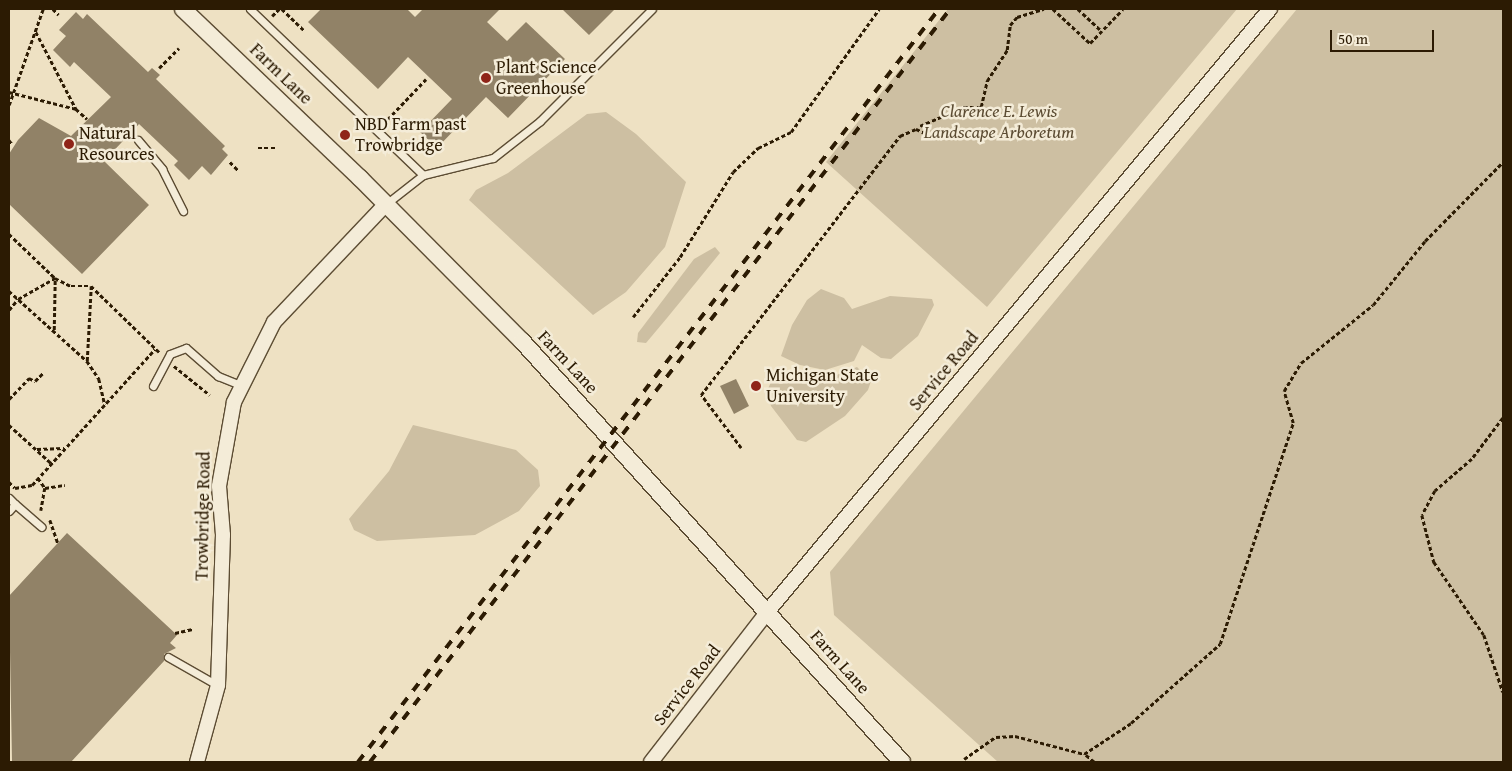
<!DOCTYPE html>
<html>
<head>
<meta charset="utf-8">
<style>
	body { margin:0 }
	#map { position:relative; width:1512px; height:771px; overflow:hidden; background:#eee1c3; font-family:"Gentium Book Plus",serif }
	div>[style] { position:absolute }
	[style*='--x'] { left:calc(var(--x)*1px); top:calc(var(--y)*1px); width:calc(var(--w)*1px); rotate:calc(var(--a)*1deg) }
	.green>* { inset:0; background:#cdbfa2 }
	.building>* { inset:0; background:#918267 }
	.path>* { height:2.5px; margin-top:-1.25px; transform-origin:0; background:repeating-linear-gradient(90deg,#2c1b03 0 4px,transparent 0 6.5px) }
	.roads { filter:drop-shadow(1px 0 #5c4c33) drop-shadow(-1px 0 #5c4c33) drop-shadow(0 1px #5c4c33) drop-shadow(0 -1px #5c4c33) }
	.service>* { height:7px; margin:-3.5px; padding:0 3.5px; transform-origin:3.5px; border-radius:3.5px; background:#f4ecd8 }
	.minor>* { height:14px; margin:-7px; padding:0 7px; transform-origin:7px; border-radius:7px; background:#f4ecd8 }
	.tertiary>* { height:16px; margin:-8px; padding:0 8px; transform-origin:8px; border-radius:8px; background:#f4ecd8 }
	.rail>* { height:4px; margin-top:-2px; transform-origin:0; background:repeating-linear-gradient(90deg,#2c1b03 0 9px,transparent 0 18px) }
	.dots>* { width:14px; height:14px; translate:-50% -50%; box-sizing:border-box; border:2px solid #f4ecd8; border-radius:50% }
	span { translate:-50% -50%; white-space:nowrap; text-align:center; line-height:1.15; -webkit-text-stroke:5px #f4ecd8; paint-order:stroke }
	.poi-label { font-size:18px; color:#2c1b03 }
	.left { translate:0 -50%; text-align:left }
	.street-label { font-size:18px; color:#2c1b03 }
	.park-label { font-size:18px; color:#5c4c33; font-style:italic }
	.frame { position:absolute; inset:0; border:10px solid #2c1b03; pointer-events:none }
	.scale { position:absolute; left:1330px; top:30px; width:104px; height:22px; box-sizing:border-box; border:2px solid #2c1b03; border-top:0; padding-left:6px; font-size:15px; line-height:18px; white-space:nowrap; color:#2c1b03; -webkit-text-stroke:4px #f4ecd8; paint-order:stroke }
</style>
</head>
<body>
<div id="map">
	<div class="green">
		<div style="clip-path:polygon(948px 9px,1237px 9px,987px 307px,826px 162px)"></div>
		<div style="clip-path:polygon(1297px 9px,1503px 9px,1503px 762px,998px 762px,834px 615px,830px 572px)"></div>
		<div style="clip-path:polygon(606px 112px,636px 134px,686px 182px,665px 247px,626px 292px,593px 315px,469px 200px,476px 190px,508px 173px,587px 114px)"></div>
		<div style="clip-path:polygon(715px 247px,720px 253px,667px 318px,646px 343px,637px 342px,638px 333px,694px 259px)"></div>
		<div style="clip-path:polygon(821px 289px,844px 298px,852px 309px,890px 296px,932px 299px,934px 305px,918px 336px,891px 359px,881px 358px,862px 345px,854px 361px,825px 370px,800px 365px,781px 356px,792px 325px,807px 300px)"></div>
		<div style="clip-path:polygon(857px 367px,871px 381px,868px 390px,845px 416px,806px 442px,797px 440px,771px 406px,767px 391px,775px 373px,829px 378px)"></div>
		<div style="clip-path:polygon(413px 425px,516px 450px,538px 470px,540px 486px,519px 511px,475px 535px,377px 541px,354px 530px,349px 519px,389px 471px)"></div>
	</div>
	<div class="building">
		<div style="clip-path:polygon(321px 9px,407px 9px,415px 17px,423px 9px,500px 9px,487px 22px,507px 41px,526px 22px,565px 59px,508px 118px,486px 97px,437px 148px,420px 132px,452px 99px,408px 57px,378px 89px,308px 22px)"></div>
		<div style="clip-path:polygon(562px 9px,615px 9px,589px 35px)"></div>
		<div style="clip-path:polygon(76px 12px,83px 19px,87px 14px,148px 72px,152px 68px,160px 75px,156px 79px,225px 146px,222px 149px,228px 155px,211px 175px,202px 166px,189px 180px,174px 165px,178px 161px,139px 124px,104px 161px,149px 205px,82px 274px,9px 204px,9px 154px,18px 140px,39px 118px,71px 136px,111px 97px,74px 62px,70px 67px,53px 50px,66px 36px,59px 30px)"></div>
		<div style="clip-path:polygon(736px 379px,749px 406px,734px 414px,720px 386px)"></div>
		<div style="clip-path:polygon(67px 533px,177px 635px,170px 643px,176px 648px,164px 654px,164px 661px,71px 762px,12px 762px,9px 596px)"></div>
	</div>
	<div class="path">
		<div style="--x:53;--y:9;--w:8;--a:45"></div>
		<div style="--x:282;--y:9;--w:30;--a:44"></div>
		<div style="--x:1053;--y:9;--w:50;--a:42.6"></div>
		<div style="--x:1090;--y:43;--w:47;--a:-45.9"></div>
		<div style="--x:1078;--y:9;--w:33;--a:43"></div>
		<div style="--x:272;--y:16;--w:10;--a:-45"></div>
		<div style="--x:36;--y:32;--w:87;--a:62.5"></div>
		<div style="--x:76;--y:109;--w:15;--a:42"></div>
		<div style="--x:159;--y:68;--w:28;--a:-45"></div>
		<div style="--x:9;--y:92;--w:69;--a:14.2"></div>
		<div style="--x:9;--y:105;--w:102;--a:-70.5"></div>
		<div style="--x:383;--y:124;--w:62;--a:-46.3"></div>
		<div style="--x:920;--y:126;--w:48;--a:-23.4"></div>
		<div style="--x:964;--y:107;--w:17;--a:0"></div>
		<div style="--x:981;--y:107;--w:27;--a:-77"></div>
		<div style="--x:987;--y:81;--w:37;--a:-57"></div>
		<div style="--x:1007;--y:50;--w:25;--a:-83"></div>
		<div style="--x:1010;--y:25;--w:11;--a:-49"></div>
		<div style="--x:1017;--y:17;--w:28;--a:-17"></div>
		<div style="--x:9;--y:140;--w:6;--a:51"></div>
		<div style="--x:258;--y:148;--w:17;--a:0"></div>
		<div style="--x:230;--y:162;--w:11;--a:45"></div>
		<div style="--x:9;--y:234;--w:64;--a:43.7"></div>
		<div style="--x:55;--y:278;--w:18;--a:27"></div>
		<div style="--x:71;--y:286;--w:20;--a:0"></div>
		<div style="--x:91;--y:286;--w:95;--a:44.1"></div>
		<div style="--x:9;--y:291;--w:105;--a:41.9"></div>
		<div style="--x:87;--y:361;--w:22;--a:56"></div>
		<div style="--x:99;--y:379;--w:26;--a:77"></div>
		<div style="--x:9;--y:310;--w:14;--a:-51"></div>
		<div style="--x:18;--y:299;--w:43;--a:-29.6"></div>
		<div style="--x:633;--y:317;--w:76;--a:-51.9"></div>
		<div style="--x:680;--y:257;--w:100;--a:-58.1"></div>
		<div style="--x:733;--y:172;--w:35;--a:-44"></div>
		<div style="--x:758;--y:148;--w:37;--a:-26"></div>
		<div style="--x:791;--y:132;--w:151;--a:-54.4"></div>
		<div style="--x:54;--y:330;--w:52;--a:-88.9"></div>
		<div style="--x:87;--y:361;--w:75;--a:-86.9"></div>
		<div style="--x:174;--y:366;--w:46;--a:38.9"></div>
		<div style="--x:9;--y:399;--w:29;--a:-46"></div>
		<div style="--x:29;--y:378;--w:7;--a:27"></div>
		<div style="--x:35;--y:381;--w:13;--a:-45"></div>
		<div style="--x:1503;--y:418;--w:51;--a:127.1"></div>
		<div style="--x:1472;--y:459;--w:49;--a:139.1"></div>
		<div style="--x:1435;--y:491;--w:27;--a:118"></div>
		<div style="--x:1422;--y:515;--w:49;--a:75.7"></div>
		<div style="--x:1434;--y:562;--w:88;--a:55.6"></div>
		<div style="--x:1484;--y:635;--w:60;--a:71.6"></div>
		<div style="--x:9;--y:425;--w:57;--a:42.1"></div>
		<div style="--x:741;--y:448;--w:66;--a:-127"></div>
		<div style="--x:701;--y:395;--w:327;--a:-52.5"></div>
		<div style="--x:900;--y:136;--w:17;--a:-24"></div>
		<div style="--x:916;--y:129;--w:20;--a:24"></div>
		<div style="--x:37;--y:449;--w:27;--a:-2"></div>
		<div style="--x:38;--y:478;--w:12;--a:55"></div>
		<div style="--x:45;--y:488;--w:23;--a:100"></div>
		<div style="--x:9;--y:482;--w:8;--a:45"></div>
		<div style="--x:15;--y:488;--w:17;--a:-10"></div>
		<div style="--x:32;--y:485;--w:183;--a:-47.9"></div>
		<div style="--x:45;--y:488;--w:20;--a:-9"></div>
		<div style="--x:50;--y:520;--w:24;--a:71"></div>
		<div style="--x:175;--y:633;--w:18;--a:-13"></div>
		<div style="--x:964;--y:759;--w:39;--a:-35"></div>
		<div style="--x:996;--y:737;--w:19;--a:-3"></div>
		<div style="--x:1015;--y:736;--w:71;--a:14.6"></div>
		<div style="--x:1094;--y:762;--w:13;--a:-141"></div>
		<div style="--x:1084;--y:754;--w:56;--a:-33.4"></div>
		<div style="--x:1131;--y:723;--w:119;--a:-41.6"></div>
		<div style="--x:1220;--y:644;--w:233;--a:-71.7"></div>
		<div style="--x:1293;--y:423;--w:33;--a:-106"></div>
		<div style="--x:1284;--y:391;--w:33;--a:-59"></div>
		<div style="--x:1301;--y:363;--w:92;--a:-38.9"></div>
		<div style="--x:1373;--y:305;--w:82;--a:-50.9"></div>
		<div style="--x:1425;--y:241;--w:111;--a:-45.4"></div>
	</div>
	<div class="roads">
		<div class="service">
			<div style="--x:250;--y:9;--w:240;--a:43.8"></div>
			<div style="--x:138;--y:140;--w:38;--a:50"></div>
			<div style="--x:162;--y:169;--w:47;--a:63.4"></div>
			<div style="--x:386;--y:204;--w:47;--a:-38.1"></div>
			<div style="--x:423;--y:175;--w:72;--a:-13.7"></div>
			<div style="--x:493;--y:158;--w:60;--a:-38.2"></div>
			<div style="--x:540;--y:121;--w:158;--a:-45"></div>
			<div style="--x:153;--y:386;--w:36;--a:-62"></div>
			<div style="--x:170;--y:354;--w:17;--a:-21"></div>
			<div style="--x:186;--y:348;--w:43;--a:41.2"></div>
			<div style="--x:218;--y:376;--w:24;--a:22"></div>
			<div style="--x:9;--y:498;--w:8;--a:45"></div>
			<div style="--x:9;--y:511;--w:9;--a:-49"></div>
			<div style="--x:15;--y:504;--w:35;--a:41"></div>
			<div style="--x:168;--y:657;--w:56;--a:29.7"></div>
		</div>
		<div class="minor">
			<div style="--x:197;--y:762;--w:80;--a:-74.7"></div>
			<div style="--x:218;--y:685;--w:150;--a:-88.1"></div>
			<div style="--x:223;--y:535;--w:49;--a:-94.7"></div>
			<div style="--x:219;--y:486;--w:85;--a:-79.9"></div>
			<div style="--x:234;--y:402;--w:89;--a:-63.4"></div>
			<div style="--x:274;--y:322;--w:163;--a:-46.5"></div>
			<div style="--x:651;--y:762;--w:191;--a:-52.2"></div>
			<div style="--x:768;--y:611;--w:784;--a:-50.18"></div>
		</div>
		<div class="tertiary">
			<div style="--x:183;--y:9;--w:245;--a:43.7"></div>
			<div style="--x:360;--y:178;--w:230;--a:45.2"></div>
			<div style="--x:522;--y:341;--w:567;--a:47.93"></div>
		</div>
	</div>
	<div class="rail">
		<div style="--x:358;--y:762;--w:951;--a:-52.35"></div>
		<div style="--x:370;--y:762;--w:950;--a:-52.39"></div>
	</div>
	<div class="dots">
		<div style="left:486px;top:78px;background:#8f2418"></div>
		<div style="left:345px;top:135px;background:#8f2418"></div>
		<div style="left:69px;top:144px;background:#8f2418"></div>
		<div style="left:756px;top:386px;background:#8f2418"></div>
	</div>
	<div class="poi-label">
		<span class="left" style="left:496px;top:78px">Plant Science<br>Greenhouse</span>
		<span class="left" style="left:355px;top:135px">NBD Farm past<br>Trowbridge</span>
		<span class="left" style="left:79px;top:144px">Natural<br>Resources</span>
		<span class="left" style="left:766px;top:386px">Michigan State<br>University</span>
	</div>
	<div class="street-label">
		<span style="left:281px;top:74px;rotate:44deg">Farm Lane</span>
		<span style="left:568px;top:362px;rotate:47deg">Farm Lane</span>
		<span style="left:944px;top:371px;rotate:-50deg">Service Road</span>
		<span style="left:203px;top:516px;rotate:-89deg">Trowbridge Road</span>
		<span style="left:840px;top:662px;rotate:48deg">Farm Lane</span>
		<span style="left:687px;top:685px;rotate:-52deg">Service Road</span>
	</div>
	<div class="park-label">
		<span style="left:999px;top:122px">Clarence E. Lewis<br>Landscape Arboretum</span>
	</div>
	<div class="frame"></div>
	<div class="scale">50 m</div>
</div>
</body>
</html>
